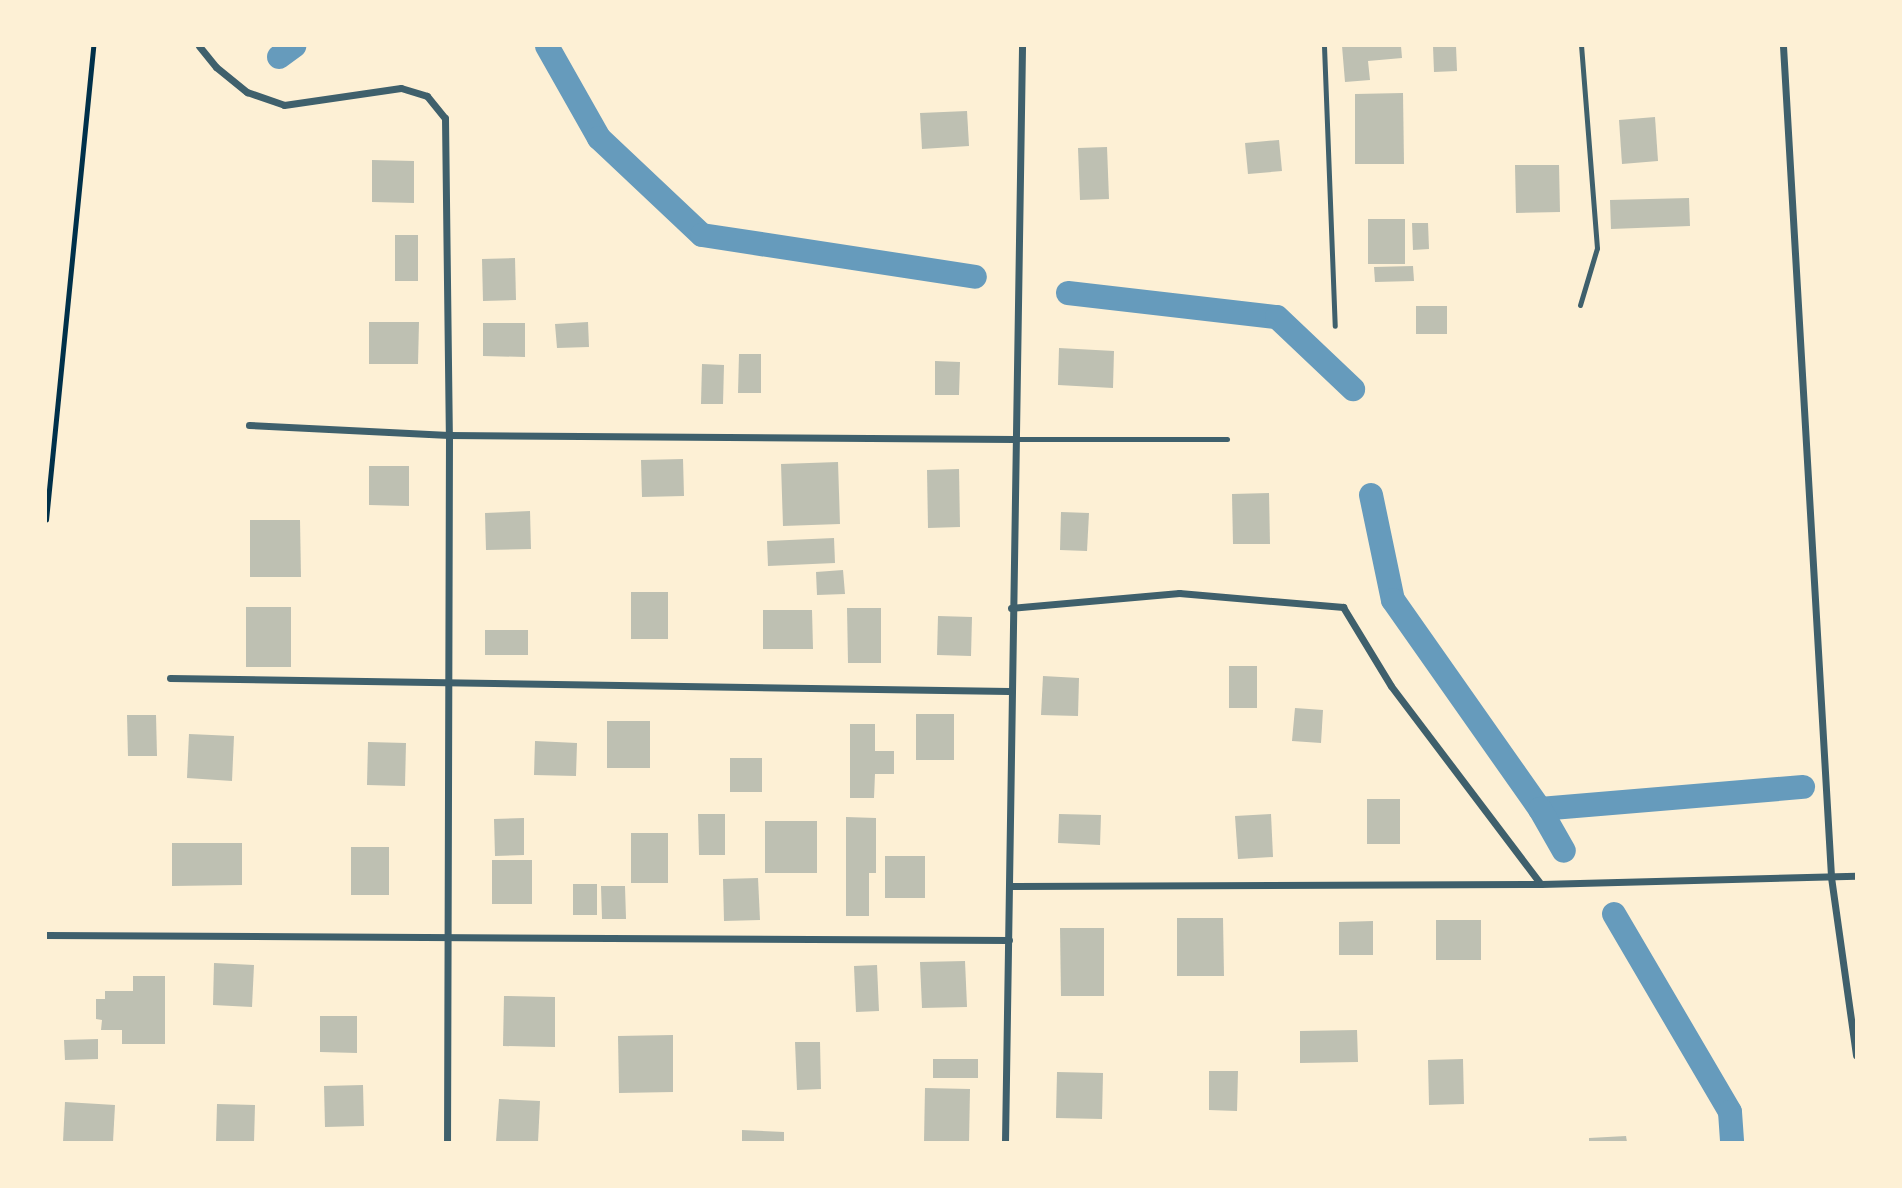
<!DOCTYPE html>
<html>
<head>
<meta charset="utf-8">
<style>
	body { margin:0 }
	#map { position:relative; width:1902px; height:1188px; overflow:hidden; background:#fdf0d5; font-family:"Alegreya Sans",sans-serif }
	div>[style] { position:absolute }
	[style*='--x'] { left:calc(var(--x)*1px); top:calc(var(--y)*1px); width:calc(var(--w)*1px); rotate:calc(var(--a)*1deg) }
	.canal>* { height:24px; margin:-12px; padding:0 12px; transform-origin:12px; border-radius:12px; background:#669bbc }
	.building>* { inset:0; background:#bec0b2 }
	.path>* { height:4.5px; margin:-2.25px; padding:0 2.25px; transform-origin:2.25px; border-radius:2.25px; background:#003049 }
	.service>* { height:5px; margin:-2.5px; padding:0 2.5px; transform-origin:2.5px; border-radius:2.5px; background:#3f606c }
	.minor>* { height:7px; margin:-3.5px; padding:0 3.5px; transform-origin:3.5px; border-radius:3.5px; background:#3f606c }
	span { translate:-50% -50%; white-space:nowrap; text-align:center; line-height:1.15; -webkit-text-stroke:7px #fdf0d5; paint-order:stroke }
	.frame { position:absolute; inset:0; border:47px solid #fdf0d5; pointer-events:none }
</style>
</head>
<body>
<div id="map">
	<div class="canal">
		<div style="--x:547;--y:46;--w:106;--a:60.5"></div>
		<div style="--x:599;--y:138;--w:141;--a:43.3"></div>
		<div style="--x:702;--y:235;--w:276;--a:8.7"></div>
		<div style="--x:279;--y:57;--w:19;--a:-36"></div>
		<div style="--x:1068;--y:293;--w:210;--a:6.6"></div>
		<div style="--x:1277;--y:317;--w:105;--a:43.5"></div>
		<div style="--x:1371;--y:495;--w:107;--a:78.2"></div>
		<div style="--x:1393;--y:600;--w:256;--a:54.9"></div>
		<div style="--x:1540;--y:809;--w:264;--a:-4.8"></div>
		<div style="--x:1540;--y:809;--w:48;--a:60.3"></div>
		<div style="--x:1614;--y:914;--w:229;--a:59.6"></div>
		<div style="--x:1730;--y:1112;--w:30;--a:86"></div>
	</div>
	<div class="building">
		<div style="clip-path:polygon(1342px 46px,1401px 46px,1402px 58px,1368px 61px,1370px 80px,1345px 82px)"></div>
		<div style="clip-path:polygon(1433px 46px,1456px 46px,1457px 71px,1434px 72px)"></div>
		<div style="clip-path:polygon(1403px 93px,1404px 164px,1355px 164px,1355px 94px)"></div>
		<div style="clip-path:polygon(967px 111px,969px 146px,922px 149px,920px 113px)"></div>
		<div style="clip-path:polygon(1655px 117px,1658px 161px,1622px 164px,1619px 120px)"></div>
		<div style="clip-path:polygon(1279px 140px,1282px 171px,1248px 174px,1245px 143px)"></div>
		<div style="clip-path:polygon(1107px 147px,1109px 199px,1080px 200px,1078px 148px)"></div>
		<div style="clip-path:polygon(372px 160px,414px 161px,414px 203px,372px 202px)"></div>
		<div style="clip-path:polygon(1515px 165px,1559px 165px,1560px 212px,1516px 213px)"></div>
		<div style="clip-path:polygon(1689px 198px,1690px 226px,1611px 229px,1610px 200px)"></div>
		<div style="clip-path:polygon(1368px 219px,1405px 219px,1405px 264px,1368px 264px)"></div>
		<div style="clip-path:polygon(1412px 223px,1428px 223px,1429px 249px,1413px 250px)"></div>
		<div style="clip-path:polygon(395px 235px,418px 235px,418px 281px,395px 281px)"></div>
		<div style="clip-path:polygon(515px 258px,516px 300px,483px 301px,482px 259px)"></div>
		<div style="clip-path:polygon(1413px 266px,1414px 281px,1375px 282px,1374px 267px)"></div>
		<div style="clip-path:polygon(1416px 306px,1447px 306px,1447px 334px,1416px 334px)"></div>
		<div style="clip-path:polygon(369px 322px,419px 322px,418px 364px,369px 364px)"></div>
		<div style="clip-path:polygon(588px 322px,589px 347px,557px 348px,555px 324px)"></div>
		<div style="clip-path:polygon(483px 323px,525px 323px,525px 357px,483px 356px)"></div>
		<div style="clip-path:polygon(1059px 348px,1114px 351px,1113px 388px,1058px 385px)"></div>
		<div style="clip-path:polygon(739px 354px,761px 354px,761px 393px,738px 393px)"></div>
		<div style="clip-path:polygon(935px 361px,960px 362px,959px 395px,935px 395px)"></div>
		<div style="clip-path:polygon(702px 364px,724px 365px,723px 404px,701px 404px)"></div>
		<div style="clip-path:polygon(683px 459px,684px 496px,642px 497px,641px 460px)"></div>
		<div style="clip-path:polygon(838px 462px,840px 524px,783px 526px,781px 464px)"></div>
		<div style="clip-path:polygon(369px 466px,409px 466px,409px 506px,369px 505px)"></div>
		<div style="clip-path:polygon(959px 469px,960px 527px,928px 528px,927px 470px)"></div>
		<div style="clip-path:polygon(1269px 493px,1270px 544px,1233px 544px,1232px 494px)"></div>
		<div style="clip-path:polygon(530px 511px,531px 549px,486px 550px,485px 513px)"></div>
		<div style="clip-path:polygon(1061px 512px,1089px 513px,1087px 551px,1060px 550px)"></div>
		<div style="clip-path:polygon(250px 520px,300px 520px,301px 577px,250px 577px)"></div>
		<div style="clip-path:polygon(834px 538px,835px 563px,768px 566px,767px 541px)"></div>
		<div style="clip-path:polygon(843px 570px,845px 594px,817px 595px,816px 572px)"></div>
		<div style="clip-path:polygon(631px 592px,668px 592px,668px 639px,631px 639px)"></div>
		<div style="clip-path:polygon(246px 607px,291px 607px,291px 667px,246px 667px)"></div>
		<div style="clip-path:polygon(847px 608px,881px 608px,881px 663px,848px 663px)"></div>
		<div style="clip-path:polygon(763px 610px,812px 610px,813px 649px,763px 649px)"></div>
		<div style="clip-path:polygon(938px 616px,972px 617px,971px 656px,937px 655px)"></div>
		<div style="clip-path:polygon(485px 630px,528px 630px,528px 655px,485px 655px)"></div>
		<div style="clip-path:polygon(1229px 666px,1257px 666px,1257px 708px,1229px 708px)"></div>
		<div style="clip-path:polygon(1043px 676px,1079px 678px,1078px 716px,1041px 715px)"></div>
		<div style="clip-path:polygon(1295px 708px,1323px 710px,1321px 743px,1292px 741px)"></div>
		<div style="clip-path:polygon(916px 714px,954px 714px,954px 760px,916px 760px)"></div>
		<div style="clip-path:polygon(127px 715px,156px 715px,157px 756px,128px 756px)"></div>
		<div style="clip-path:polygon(607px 721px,650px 721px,650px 768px,607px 768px)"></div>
		<div style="clip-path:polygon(850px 724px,875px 724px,875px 751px,894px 751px,894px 774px,875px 774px,874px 798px,850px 798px)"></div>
		<div style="clip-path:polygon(189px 734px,234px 736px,232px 781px,187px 778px)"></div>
		<div style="clip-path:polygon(535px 741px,577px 743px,576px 776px,534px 775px)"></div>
		<div style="clip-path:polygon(368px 742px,406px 743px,405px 786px,367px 785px)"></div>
		<div style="clip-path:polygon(730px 758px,762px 758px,762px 792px,730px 792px)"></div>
		<div style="clip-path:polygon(1367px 799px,1400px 799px,1400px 844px,1367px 844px)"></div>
		<div style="clip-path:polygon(698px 814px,725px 814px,725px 855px,699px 855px)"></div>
		<div style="clip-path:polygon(1059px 814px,1101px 815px,1100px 845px,1058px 843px)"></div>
		<div style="clip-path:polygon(1271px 814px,1273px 857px,1238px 859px,1235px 816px)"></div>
		<div style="clip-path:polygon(846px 817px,876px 818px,876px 873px,869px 873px,869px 916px,846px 916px)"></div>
		<div style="clip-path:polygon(524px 818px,524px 855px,495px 856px,494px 819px)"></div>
		<div style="clip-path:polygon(765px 821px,817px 821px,817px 873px,765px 873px)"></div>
		<div style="clip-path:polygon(631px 833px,668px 833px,668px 883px,631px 883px)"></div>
		<div style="clip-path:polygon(172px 843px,242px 843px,242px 885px,172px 886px)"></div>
		<div style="clip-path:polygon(351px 847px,389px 847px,389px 895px,351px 895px)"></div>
		<div style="clip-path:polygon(885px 856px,925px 856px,925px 898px,885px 898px)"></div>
		<div style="clip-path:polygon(492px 860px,532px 860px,532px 904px,492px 904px)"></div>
		<div style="clip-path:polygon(758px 878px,760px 920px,724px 921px,723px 879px)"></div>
		<div style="clip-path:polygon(573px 884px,597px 884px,597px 915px,573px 915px)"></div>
		<div style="clip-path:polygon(601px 886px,625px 886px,626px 919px,602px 919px)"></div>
		<div style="clip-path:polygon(1177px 918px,1223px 918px,1224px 976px,1177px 976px)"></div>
		<div style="clip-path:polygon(1436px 920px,1481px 920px,1481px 960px,1436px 960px)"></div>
		<div style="clip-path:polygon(1373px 921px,1373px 955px,1339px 955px,1339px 922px)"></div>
		<div style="clip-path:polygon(1060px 928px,1104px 928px,1104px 996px,1061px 996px)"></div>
		<div style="clip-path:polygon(965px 961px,967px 1007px,922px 1008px,920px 962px)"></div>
		<div style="clip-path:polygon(214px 963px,254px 965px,252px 1007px,213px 1005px)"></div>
		<div style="clip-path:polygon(877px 965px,879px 1011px,856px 1012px,854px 966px)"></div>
		<div style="clip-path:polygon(133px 976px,165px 976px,165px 1044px,122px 1044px,122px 1030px,101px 1030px,102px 1020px,96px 1019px,96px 999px,105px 999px,105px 991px,133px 991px)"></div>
		<div style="clip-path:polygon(504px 996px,555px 997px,555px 1047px,503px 1046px)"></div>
		<div style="clip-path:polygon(320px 1016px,357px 1016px,357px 1053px,320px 1052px)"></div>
		<div style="clip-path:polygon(1357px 1030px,1358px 1062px,1300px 1063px,1300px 1031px)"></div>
		<div style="clip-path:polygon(673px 1035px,673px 1092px,619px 1093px,618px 1036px)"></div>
		<div style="clip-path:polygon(98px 1039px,98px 1059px,65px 1060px,64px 1040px)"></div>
		<div style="clip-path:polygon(795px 1042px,820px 1042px,821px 1089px,797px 1090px)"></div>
		<div style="clip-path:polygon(933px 1059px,978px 1059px,978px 1078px,933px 1078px)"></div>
		<div style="clip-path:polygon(1463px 1059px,1464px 1104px,1429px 1105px,1428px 1060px)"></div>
		<div style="clip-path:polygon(1209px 1071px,1238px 1071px,1237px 1111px,1209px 1110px)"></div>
		<div style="clip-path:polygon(1057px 1072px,1103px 1073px,1102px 1119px,1056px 1118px)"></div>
		<div style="clip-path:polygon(363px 1085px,364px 1126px,325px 1127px,324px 1086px)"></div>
		<div style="clip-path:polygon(925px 1088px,970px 1089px,969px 1142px,924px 1142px)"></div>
		<div style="clip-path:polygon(499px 1099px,540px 1101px,538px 1142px,496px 1142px)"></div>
		<div style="clip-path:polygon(65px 1102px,115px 1105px,113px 1142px,63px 1142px)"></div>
		<div style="clip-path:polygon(217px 1104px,255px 1105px,254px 1142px,216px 1142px)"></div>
		<div style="clip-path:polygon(742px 1130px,784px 1132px,784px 1142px,742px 1142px)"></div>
		<div style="clip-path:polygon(1626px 1136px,1627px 1142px,1589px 1142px,1589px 1138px)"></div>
	</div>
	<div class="path">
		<div style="--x:46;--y:520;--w:476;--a:-84.3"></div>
	</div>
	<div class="service">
		<div style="--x:1324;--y:46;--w:280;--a:87.8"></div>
		<div style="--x:1580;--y:305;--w:59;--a:-73.4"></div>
		<div style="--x:1597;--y:248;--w:203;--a:-94.5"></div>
		<div style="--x:1014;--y:439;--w:213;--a:0"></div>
	</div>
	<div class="minor">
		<div style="--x:199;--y:46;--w:27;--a:51"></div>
		<div style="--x:216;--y:67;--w:40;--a:39"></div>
		<div style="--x:247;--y:92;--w:39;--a:19"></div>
		<div style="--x:284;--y:105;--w:118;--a:-8.3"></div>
		<div style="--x:401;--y:88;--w:27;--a:17"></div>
		<div style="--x:427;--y:96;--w:28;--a:51"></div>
		<div style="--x:445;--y:118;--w:317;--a:89.3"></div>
		<div style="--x:449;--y:435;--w:707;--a:90.16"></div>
		<div style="--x:1783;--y:46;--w:832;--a:86.69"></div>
		<div style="--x:1831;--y:877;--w:180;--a:82"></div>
		<div style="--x:249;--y:425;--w:200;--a:2.9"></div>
		<div style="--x:449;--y:435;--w:565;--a:0.41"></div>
		<div style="--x:1011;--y:608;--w:169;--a:-5.1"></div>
		<div style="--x:1179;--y:593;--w:165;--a:4.9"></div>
		<div style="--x:1343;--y:607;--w:92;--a:58.7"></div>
		<div style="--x:1391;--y:686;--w:248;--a:52.9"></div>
		<div style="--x:170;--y:678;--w:839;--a:0.89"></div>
		<div style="--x:1011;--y:886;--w:530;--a:-0.22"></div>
		<div style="--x:1541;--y:884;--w:315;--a:-1.5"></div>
		<div style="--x:46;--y:935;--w:963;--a:0.3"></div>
		<div style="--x:1005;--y:1142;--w:1096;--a:-89.11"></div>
	</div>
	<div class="frame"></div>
</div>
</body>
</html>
